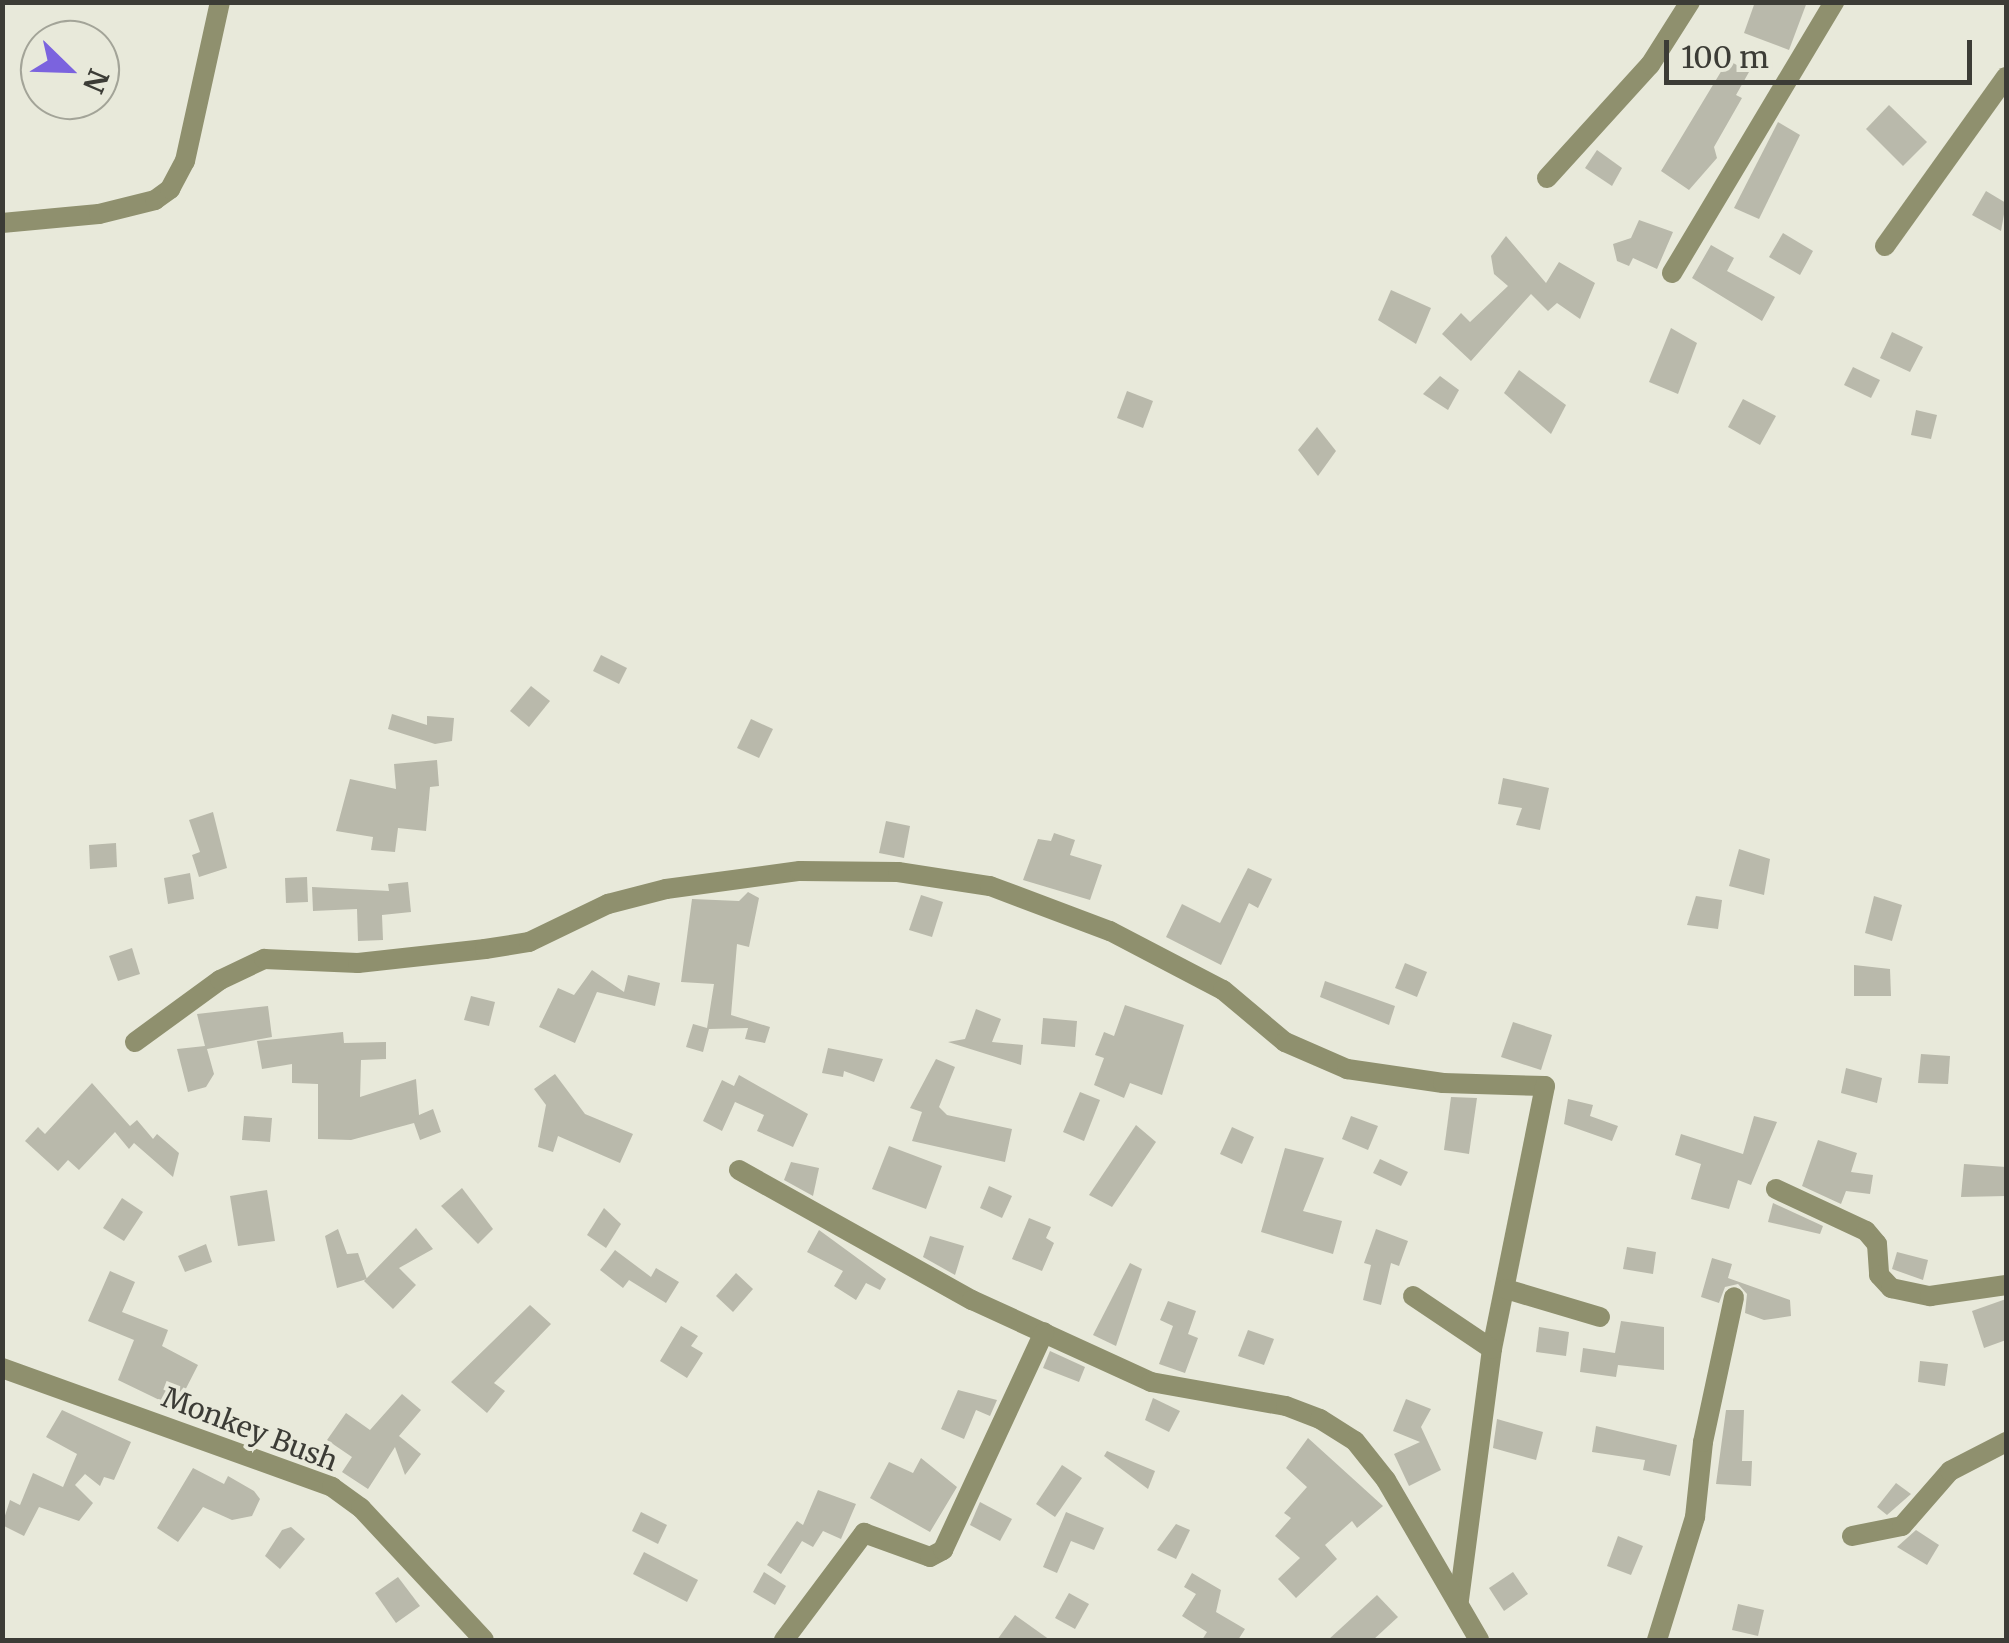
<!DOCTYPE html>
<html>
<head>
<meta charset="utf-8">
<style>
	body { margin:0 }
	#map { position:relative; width:2009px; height:1643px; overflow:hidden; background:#e8e9da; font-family:Merriweather,serif }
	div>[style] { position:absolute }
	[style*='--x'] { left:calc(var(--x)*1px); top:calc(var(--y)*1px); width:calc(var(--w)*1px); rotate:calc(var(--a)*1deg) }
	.building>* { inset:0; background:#b9b9ab }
	.minor>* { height:20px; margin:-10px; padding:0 10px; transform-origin:10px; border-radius:10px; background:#8f906e }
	span { translate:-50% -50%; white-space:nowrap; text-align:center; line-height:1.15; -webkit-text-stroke:8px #e8e9da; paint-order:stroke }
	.street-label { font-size:28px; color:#3c3c36 }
	.frame { position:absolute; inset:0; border:5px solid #3c3c36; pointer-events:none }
	.north { position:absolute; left:20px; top:20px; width:100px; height:100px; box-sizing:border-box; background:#e8e9da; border:2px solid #a3a498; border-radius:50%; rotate:113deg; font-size:28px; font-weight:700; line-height:40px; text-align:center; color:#3c3c36 }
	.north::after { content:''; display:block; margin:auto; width:35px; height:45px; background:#7b63de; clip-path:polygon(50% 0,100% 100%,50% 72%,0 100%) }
	.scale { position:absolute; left:1664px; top:40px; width:308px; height:45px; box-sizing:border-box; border:5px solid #3c3c36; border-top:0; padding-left:12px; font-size:30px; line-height:35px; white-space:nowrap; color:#3c3c36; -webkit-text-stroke:8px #e8e9da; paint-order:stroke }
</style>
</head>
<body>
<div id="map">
	<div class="building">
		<div style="clip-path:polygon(1755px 2px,1807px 2px,1789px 50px,1744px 33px)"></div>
		<div style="clip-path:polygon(1728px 60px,1749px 72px,1736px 95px,1742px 98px,1714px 147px,1717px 158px,1689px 190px,1661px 171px)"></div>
		<div style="clip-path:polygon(1889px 105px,1927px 142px,1903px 166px,1866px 129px)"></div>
		<div style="clip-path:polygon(1778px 122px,1800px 135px,1759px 219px,1734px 208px)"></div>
		<div style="clip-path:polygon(1597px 150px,1622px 168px,1612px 186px,1585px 168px)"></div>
		<div style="clip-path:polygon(1986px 191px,2006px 203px,2001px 231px,1972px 215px)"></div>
		<div style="clip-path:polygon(1639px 220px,1673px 232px,1657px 269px,1633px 258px,1629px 266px,1617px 261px,1613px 244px,1631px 238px)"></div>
		<div style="clip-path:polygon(1783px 233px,1813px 251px,1800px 275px,1769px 257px)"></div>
		<div style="clip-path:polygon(1506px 236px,1546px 283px,1559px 262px,1595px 283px,1580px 319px,1557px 303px,1548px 311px,1531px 294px,1471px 361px,1442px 334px,1461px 313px,1470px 322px,1508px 286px,1494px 274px,1491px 256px)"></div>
		<div style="clip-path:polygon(1711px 245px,1734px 258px,1727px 271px,1775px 297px,1762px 321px,1692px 278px)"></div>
		<div style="clip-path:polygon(1391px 290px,1431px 308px,1416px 344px,1378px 320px)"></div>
		<div style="clip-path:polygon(1671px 328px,1697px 343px,1678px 394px,1649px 382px)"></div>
		<div style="clip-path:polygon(1892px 332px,1923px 347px,1910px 372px,1880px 358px)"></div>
		<div style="clip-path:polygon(1853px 367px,1880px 380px,1871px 398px,1844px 385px)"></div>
		<div style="clip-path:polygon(1519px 370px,1566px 405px,1551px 434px,1504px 393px)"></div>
		<div style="clip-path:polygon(1440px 376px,1459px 390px,1448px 410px,1423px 394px)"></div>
		<div style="clip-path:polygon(1127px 391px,1153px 401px,1143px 428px,1117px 418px)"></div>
		<div style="clip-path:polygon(1743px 399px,1776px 416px,1760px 445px,1728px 427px)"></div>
		<div style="clip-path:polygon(1916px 410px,1937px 415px,1931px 439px,1911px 435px)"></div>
		<div style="clip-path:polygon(1317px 427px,1336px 451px,1318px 476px,1298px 450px)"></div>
		<div style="clip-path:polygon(601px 655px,627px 668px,619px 684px,593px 671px)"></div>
		<div style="clip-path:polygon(531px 686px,550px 701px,529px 727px,510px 711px)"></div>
		<div style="clip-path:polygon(392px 714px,427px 725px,427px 716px,454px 718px,452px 741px,435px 744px,388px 729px)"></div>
		<div style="clip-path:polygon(751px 719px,773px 729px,759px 758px,737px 748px)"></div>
		<div style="clip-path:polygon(437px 760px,439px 786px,430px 787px,426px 831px,398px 828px,395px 852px,371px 850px,373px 837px,336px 831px,350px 779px,396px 789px,394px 764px)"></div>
		<div style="clip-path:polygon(1503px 778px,1549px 788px,1540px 830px,1516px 825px,1522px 808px,1498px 804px)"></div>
		<div style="clip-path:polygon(213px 812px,227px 868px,199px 877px,192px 855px,200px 852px,189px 820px)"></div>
		<div style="clip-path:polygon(886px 821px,910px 826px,904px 858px,879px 853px)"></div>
		<div style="clip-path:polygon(1054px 833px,1075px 840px,1070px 855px,1102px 865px,1090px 900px,1023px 880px,1038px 839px,1051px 841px)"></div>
		<div style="clip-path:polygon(116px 843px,117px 867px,90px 869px,89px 845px)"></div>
		<div style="clip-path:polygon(1739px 849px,1770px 859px,1764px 895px,1729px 886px)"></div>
		<div style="clip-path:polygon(1248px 868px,1272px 879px,1258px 908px,1249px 903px,1221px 965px,1166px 937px,1182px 904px,1220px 923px)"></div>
		<div style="clip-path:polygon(190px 873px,194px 899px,168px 904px,164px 878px)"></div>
		<div style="clip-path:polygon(307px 877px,308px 902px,286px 903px,285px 878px)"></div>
		<div style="clip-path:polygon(408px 882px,411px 912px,382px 915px,383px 940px,358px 941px,357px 909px,313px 911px,312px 887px,389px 891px,388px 884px)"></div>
		<div style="clip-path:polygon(748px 892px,759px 898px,749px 947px,737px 944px,731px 1015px,770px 1027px,765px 1043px,745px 1039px,748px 1028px,709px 1029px,703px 1052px,686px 1047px,693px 1024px,707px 1028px,714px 984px,681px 982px,692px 899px,739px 901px)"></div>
		<div style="clip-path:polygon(921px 895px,943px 902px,932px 937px,909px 930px)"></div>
		<div style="clip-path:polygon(1696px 896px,1722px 900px,1718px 929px,1687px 925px)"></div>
		<div style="clip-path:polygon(1874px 896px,1902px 905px,1892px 941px,1865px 933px)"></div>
		<div style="clip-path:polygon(132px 948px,140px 974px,118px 981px,109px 956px)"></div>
		<div style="clip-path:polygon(1405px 963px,1427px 972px,1417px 997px,1395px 988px)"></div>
		<div style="clip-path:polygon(1854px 965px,1890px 969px,1891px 996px,1854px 996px)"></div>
		<div style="clip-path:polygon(592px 970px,624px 992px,628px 975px,660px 983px,655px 1006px,597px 992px,575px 1043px,539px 1027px,558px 988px,574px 995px)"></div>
		<div style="clip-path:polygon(1325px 981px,1395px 1006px,1389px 1025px,1320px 997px)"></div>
		<div style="clip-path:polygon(471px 996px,495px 1002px,489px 1026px,464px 1020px)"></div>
		<div style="clip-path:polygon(1125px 1005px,1184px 1025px,1162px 1095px,1130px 1083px,1124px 1098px,1094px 1085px,1104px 1058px,1095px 1055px,1104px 1032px,1114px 1036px)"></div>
		<div style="clip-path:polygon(268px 1006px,272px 1037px,207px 1049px,214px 1074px,206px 1087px,188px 1092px,177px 1049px,205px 1046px,197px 1014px)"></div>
		<div style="clip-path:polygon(976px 1009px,1001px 1019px,992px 1042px,1023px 1045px,1021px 1065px,948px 1042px,965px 1039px)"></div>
		<div style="clip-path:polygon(1043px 1018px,1077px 1021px,1075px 1047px,1041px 1044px)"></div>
		<div style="clip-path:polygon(1513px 1022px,1552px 1035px,1541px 1070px,1501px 1057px)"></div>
		<div style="clip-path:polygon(343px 1032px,344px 1043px,386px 1042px,386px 1059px,361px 1060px,360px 1097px,416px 1079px,419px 1115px,433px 1109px,441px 1132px,420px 1140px,414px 1123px,351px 1140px,318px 1139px,318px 1084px,292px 1083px,292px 1064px,262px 1069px,257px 1041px)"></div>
		<div style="clip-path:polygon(828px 1048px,883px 1059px,874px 1082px,844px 1071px,843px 1077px,822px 1073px)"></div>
		<div style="clip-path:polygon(1921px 1054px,1950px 1056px,1948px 1084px,1918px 1083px)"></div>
		<div style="clip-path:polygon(936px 1059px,955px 1067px,939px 1107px,947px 1115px,1012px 1129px,1005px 1162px,912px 1141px,922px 1112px,910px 1108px)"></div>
		<div style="clip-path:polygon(1846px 1068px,1882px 1078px,1877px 1103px,1841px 1093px)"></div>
		<div style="clip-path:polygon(555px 1074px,585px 1114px,633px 1134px,620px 1163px,558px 1136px,553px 1152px,538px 1147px,546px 1105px,534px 1089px)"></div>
		<div style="clip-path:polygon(739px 1075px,808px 1114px,793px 1147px,757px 1131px,764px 1115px,735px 1102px,722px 1131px,703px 1121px,722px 1080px,734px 1086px)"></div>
		<div style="clip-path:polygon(92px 1083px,130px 1126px,137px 1120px,153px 1139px,157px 1134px,179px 1153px,173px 1177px,134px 1143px,129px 1149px,115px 1132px,79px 1170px,68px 1160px,58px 1171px,25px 1141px,38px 1127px,45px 1134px)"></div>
		<div style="clip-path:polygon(1080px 1092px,1100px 1100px,1084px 1141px,1063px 1132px)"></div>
		<div style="clip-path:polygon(1451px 1097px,1477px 1098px,1469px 1154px,1444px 1150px)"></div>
		<div style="clip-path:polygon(1568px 1099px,1593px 1105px,1590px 1116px,1618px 1126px,1612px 1141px,1564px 1124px)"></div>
		<div style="clip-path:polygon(244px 1116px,272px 1118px,270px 1142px,242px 1140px)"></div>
		<div style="clip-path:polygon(1351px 1116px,1378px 1126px,1368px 1150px,1342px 1139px)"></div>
		<div style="clip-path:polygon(1754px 1116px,1777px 1122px,1751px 1185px,1738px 1180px,1729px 1209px,1691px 1199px,1701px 1164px,1675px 1155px,1681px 1134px,1743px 1154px)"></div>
		<div style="clip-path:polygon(1136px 1125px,1156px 1142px,1112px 1207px,1089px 1195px)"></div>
		<div style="clip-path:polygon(1232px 1127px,1254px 1137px,1242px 1164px,1220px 1154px)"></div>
		<div style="clip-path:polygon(1818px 1140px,1857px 1153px,1851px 1172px,1873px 1175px,1870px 1194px,1846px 1191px,1841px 1204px,1802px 1186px)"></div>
		<div style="clip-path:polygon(889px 1146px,942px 1166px,926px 1209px,872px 1189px)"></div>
		<div style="clip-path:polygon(1285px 1148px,1324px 1158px,1303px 1211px,1342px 1221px,1333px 1254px,1261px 1232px)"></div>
		<div style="clip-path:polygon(1380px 1159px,1408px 1172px,1401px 1186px,1373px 1173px)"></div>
		<div style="clip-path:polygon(791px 1162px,819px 1168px,813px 1196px,784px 1180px)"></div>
		<div style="clip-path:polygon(1964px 1164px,2006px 1167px,2006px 1196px,1961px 1197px)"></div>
		<div style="clip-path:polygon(989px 1186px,1012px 1196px,1002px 1218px,980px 1208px)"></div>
		<div style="clip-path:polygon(462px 1188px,493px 1229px,478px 1244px,441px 1206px)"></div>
		<div style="clip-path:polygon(267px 1190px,275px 1241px,238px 1246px,230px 1196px)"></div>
		<div style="clip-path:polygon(122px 1198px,143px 1212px,124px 1241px,103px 1228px)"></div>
		<div style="clip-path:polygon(1773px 1203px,1823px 1226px,1820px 1234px,1768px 1222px)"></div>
		<div style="clip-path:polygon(604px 1208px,621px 1224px,606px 1248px,587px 1235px)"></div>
		<div style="clip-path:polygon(1029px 1218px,1051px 1227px,1046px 1238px,1054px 1243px,1042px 1271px,1012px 1259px)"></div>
		<div style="clip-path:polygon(416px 1228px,433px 1249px,399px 1268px,416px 1285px,393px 1309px,364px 1281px)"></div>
		<div style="clip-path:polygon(338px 1229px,347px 1254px,358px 1253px,367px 1279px,337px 1288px,325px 1236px)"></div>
		<div style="clip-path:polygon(1376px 1229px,1408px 1241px,1399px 1266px,1391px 1263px,1381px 1305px,1363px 1300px,1371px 1265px,1364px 1263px)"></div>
		<div style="clip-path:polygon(819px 1230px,886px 1279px,880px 1290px,866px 1283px,856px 1300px,834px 1286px,843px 1271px,807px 1252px)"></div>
		<div style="clip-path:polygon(930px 1236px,964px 1246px,955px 1275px,923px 1257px)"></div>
		<div style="clip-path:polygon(206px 1244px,212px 1262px,185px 1272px,178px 1256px)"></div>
		<div style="clip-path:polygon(1627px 1247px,1656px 1252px,1653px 1274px,1623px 1269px)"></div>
		<div style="clip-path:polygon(615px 1250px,651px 1277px,656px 1268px,679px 1282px,666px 1303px,629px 1280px,623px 1288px,600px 1270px)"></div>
		<div style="clip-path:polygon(1897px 1252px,1928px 1260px,1923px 1280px,1892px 1269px)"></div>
		<div style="clip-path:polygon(1712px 1258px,1732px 1264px,1728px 1278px,1790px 1300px,1791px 1316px,1764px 1320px,1745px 1313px,1747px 1294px,1738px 1284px,1725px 1287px,1719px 1303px,1701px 1297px)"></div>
		<div style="clip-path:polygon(1130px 1263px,1142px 1269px,1116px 1346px,1093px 1335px)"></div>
		<div style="clip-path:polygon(110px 1271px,135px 1282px,122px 1312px,168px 1330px,162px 1346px,198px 1365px,176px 1408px,118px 1380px,134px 1340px,88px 1321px)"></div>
		<div style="clip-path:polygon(736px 1273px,753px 1289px,733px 1312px,716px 1296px)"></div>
		<div style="clip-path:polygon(2006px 1299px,2006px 1340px,1984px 1348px,1972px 1311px)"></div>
		<div style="clip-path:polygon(1168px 1301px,1196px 1311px,1188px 1334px,1198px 1338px,1185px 1373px,1159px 1364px,1173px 1326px,1160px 1320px)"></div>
		<div style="clip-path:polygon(530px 1305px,551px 1324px,494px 1383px,505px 1391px,487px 1413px,451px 1382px)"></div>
		<div style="clip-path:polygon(1621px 1321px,1664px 1327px,1664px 1370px,1618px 1365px,1616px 1377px,1580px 1372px,1583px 1348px,1615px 1353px)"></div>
		<div style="clip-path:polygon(681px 1326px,698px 1336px,691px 1346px,703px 1353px,687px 1378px,660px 1361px)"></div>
		<div style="clip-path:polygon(1539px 1327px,1569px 1332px,1566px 1356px,1536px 1352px)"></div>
		<div style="clip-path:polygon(1248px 1330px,1274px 1339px,1264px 1365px,1238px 1356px)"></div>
		<div style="clip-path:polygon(1050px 1351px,1085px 1367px,1079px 1382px,1043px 1368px)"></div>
		<div style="clip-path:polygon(1920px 1361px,1948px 1364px,1945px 1386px,1918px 1382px)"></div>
		<div style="clip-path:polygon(958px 1390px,997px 1400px,990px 1416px,976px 1410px,964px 1439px,941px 1429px)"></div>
		<div style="clip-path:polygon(402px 1394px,421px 1410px,399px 1436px,421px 1454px,405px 1475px,395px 1447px,368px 1489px,342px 1472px,352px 1457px,327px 1440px,346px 1413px,370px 1430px)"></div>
		<div style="clip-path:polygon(1153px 1398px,1180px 1411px,1169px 1432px,1145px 1420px)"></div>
		<div style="clip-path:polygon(1406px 1399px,1431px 1409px,1421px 1427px,1441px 1470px,1409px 1486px,1394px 1454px,1420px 1442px,1393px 1431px)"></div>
		<div style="clip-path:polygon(62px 1410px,131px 1442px,114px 1480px,104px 1477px,100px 1486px,85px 1474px,75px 1485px,93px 1503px,79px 1521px,39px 1507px,24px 1536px,2px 1525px,10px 1500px,20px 1505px,33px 1473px,63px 1487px,77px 1454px,46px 1437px)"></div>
		<div style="clip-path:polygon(1726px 1410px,1744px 1410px,1742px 1461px,1752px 1461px,1751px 1486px,1716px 1484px)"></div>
		<div style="clip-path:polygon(1497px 1419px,1543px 1432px,1536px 1460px,1493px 1448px)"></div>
		<div style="clip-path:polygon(1596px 1426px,1677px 1445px,1670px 1476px,1643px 1470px,1645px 1460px,1592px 1452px)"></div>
		<div style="clip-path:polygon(1308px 1438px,1383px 1506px,1357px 1528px,1352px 1521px,1325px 1545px,1337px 1559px,1296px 1598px,1278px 1579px,1300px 1558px,1275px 1536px,1291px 1518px,1284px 1513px,1307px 1487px,1286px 1468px)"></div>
		<div style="clip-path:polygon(1107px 1451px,1155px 1471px,1148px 1489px,1104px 1456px)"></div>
		<div style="clip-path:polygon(921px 1458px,957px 1487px,930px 1532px,870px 1498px,889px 1462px,913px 1473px)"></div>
		<div style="clip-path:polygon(1062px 1465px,1082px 1478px,1055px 1517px,1036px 1504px)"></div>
		<div style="clip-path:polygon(193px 1468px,224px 1484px,228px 1476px,254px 1491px,260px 1499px,252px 1516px,232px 1520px,203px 1507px,178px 1542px,157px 1528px)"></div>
		<div style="clip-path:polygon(1896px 1483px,1911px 1494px,1887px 1515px,1877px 1507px)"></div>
		<div style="clip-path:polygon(818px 1490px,856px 1504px,841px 1539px,823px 1531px,813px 1547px,802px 1541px,781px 1574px,767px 1565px,797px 1521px,803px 1525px)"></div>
		<div style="clip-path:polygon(980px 1502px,1012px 1519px,1000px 1541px,970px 1525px)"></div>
		<div style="clip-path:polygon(641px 1512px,667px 1525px,658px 1544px,632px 1531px)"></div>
		<div style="clip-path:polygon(1066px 1512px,1104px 1528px,1094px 1550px,1071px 1541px,1057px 1573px,1043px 1567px)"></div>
		<div style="clip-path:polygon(1176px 1524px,1190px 1530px,1176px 1559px,1157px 1550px)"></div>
		<div style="clip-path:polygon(291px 1527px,305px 1539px,280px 1569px,265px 1556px,282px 1530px)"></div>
		<div style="clip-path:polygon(1916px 1530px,1939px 1545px,1927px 1565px,1897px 1547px)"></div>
		<div style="clip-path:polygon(1618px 1536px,1643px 1546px,1631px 1575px,1607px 1566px)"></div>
		<div style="clip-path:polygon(644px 1552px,698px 1580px,687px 1602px,633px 1574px)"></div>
		<div style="clip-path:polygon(764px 1572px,786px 1586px,775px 1605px,753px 1592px)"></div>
		<div style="clip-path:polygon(1513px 1572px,1528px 1594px,1504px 1611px,1489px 1588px)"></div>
		<div style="clip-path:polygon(1192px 1573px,1221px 1590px,1216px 1612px,1245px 1629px,1238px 1640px,1202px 1640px,1207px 1632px,1182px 1616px,1196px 1594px,1184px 1587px)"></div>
		<div style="clip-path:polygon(398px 1577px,420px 1606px,396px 1623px,375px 1593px)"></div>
		<div style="clip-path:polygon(1069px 1593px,1089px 1604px,1075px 1629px,1055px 1618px)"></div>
		<div style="clip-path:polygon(1377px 1595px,1398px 1617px,1373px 1640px,1328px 1640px)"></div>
		<div style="clip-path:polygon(1738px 1604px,1764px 1610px,1758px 1636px,1732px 1630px)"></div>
		<div style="clip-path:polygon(1015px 1615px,1050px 1640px,997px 1640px)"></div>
	</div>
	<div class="minor">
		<div style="--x:1547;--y:178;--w:153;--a:-47.7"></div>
		<div style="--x:1650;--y:65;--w:75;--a:-57.6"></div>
		<div style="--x:2;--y:223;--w:97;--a:-5.3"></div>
		<div style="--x:99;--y:214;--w:58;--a:-14"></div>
		<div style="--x:155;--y:200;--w:19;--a:-36"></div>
		<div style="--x:170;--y:189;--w:32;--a:-62"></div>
		<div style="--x:185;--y:161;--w:163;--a:-77.6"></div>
		<div style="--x:1885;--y:246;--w:208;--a:-54.4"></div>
		<div style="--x:1672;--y:273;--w:316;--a:-59.1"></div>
		<div style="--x:135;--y:1042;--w:105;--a:-36.1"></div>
		<div style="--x:220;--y:980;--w:49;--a:-25.5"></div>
		<div style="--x:264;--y:959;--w:94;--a:2.4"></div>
		<div style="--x:358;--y:963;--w:128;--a:-6.3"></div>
		<div style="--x:485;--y:949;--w:45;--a:-9"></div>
		<div style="--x:529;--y:942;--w:88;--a:-25.7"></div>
		<div style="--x:608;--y:904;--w:60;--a:-14.5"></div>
		<div style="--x:666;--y:889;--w:135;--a:-7.7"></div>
		<div style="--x:800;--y:871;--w:98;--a:0.6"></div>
		<div style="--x:898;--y:872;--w:93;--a:8.7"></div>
		<div style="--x:990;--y:886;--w:128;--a:20.6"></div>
		<div style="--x:1110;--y:931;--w:127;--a:27.6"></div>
		<div style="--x:1223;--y:990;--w:81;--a:40"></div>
		<div style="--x:1285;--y:1042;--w:68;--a:23.5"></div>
		<div style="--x:1347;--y:1069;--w:97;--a:8.3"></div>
		<div style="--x:1443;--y:1083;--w:102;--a:1.7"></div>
		<div style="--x:1545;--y:1086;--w:268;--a:101.4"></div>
		<div style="--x:1492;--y:1349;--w:254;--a:97.5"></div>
		<div style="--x:739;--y:1170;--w:267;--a:29.2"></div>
		<div style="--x:972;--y:1300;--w:197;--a:24.6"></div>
		<div style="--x:1151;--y:1382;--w:137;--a:10.1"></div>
		<div style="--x:1286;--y:1406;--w:36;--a:21"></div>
		<div style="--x:1320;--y:1419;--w:41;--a:32.2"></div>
		<div style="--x:1355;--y:1441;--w:50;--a:51.5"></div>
		<div style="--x:1386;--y:1480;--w:185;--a:59.8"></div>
		<div style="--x:1776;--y:1189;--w:99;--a:25"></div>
		<div style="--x:1866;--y:1231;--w:17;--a:50"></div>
		<div style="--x:1877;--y:1244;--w:31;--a:86"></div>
		<div style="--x:1879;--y:1275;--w:18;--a:47"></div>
		<div style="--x:1891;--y:1288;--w:40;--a:12"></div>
		<div style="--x:1930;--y:1296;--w:77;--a:-8.2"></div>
		<div style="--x:1506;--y:1289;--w:98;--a:16.6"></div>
		<div style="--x:1413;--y:1296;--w:95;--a:33.9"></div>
		<div style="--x:2;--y:1368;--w:351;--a:19.8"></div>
		<div style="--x:332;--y:1487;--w:36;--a:36"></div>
		<div style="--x:361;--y:1508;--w:180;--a:47"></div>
		<div style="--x:1852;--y:1536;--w:51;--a:-11.3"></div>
		<div style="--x:1902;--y:1526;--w:73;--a:-48.9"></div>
		<div style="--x:1950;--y:1471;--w:63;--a:-27.4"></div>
		<div style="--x:784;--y:1640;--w:134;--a:-53.2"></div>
		<div style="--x:864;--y:1533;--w:70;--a:20"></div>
		<div style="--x:930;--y:1557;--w:15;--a:-28"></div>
		<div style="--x:943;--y:1550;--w:240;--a:-65.1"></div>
		<div style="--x:1657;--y:1640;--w:129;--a:-72.8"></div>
		<div style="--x:1695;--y:1517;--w:75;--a:-83.9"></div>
		<div style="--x:1703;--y:1442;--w:148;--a:-77.9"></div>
	</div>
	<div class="street-label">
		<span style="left:250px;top:1429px;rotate:21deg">Monkey Bush</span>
	</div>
	<div class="frame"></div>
	<div class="north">N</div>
	<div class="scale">100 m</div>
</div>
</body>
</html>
